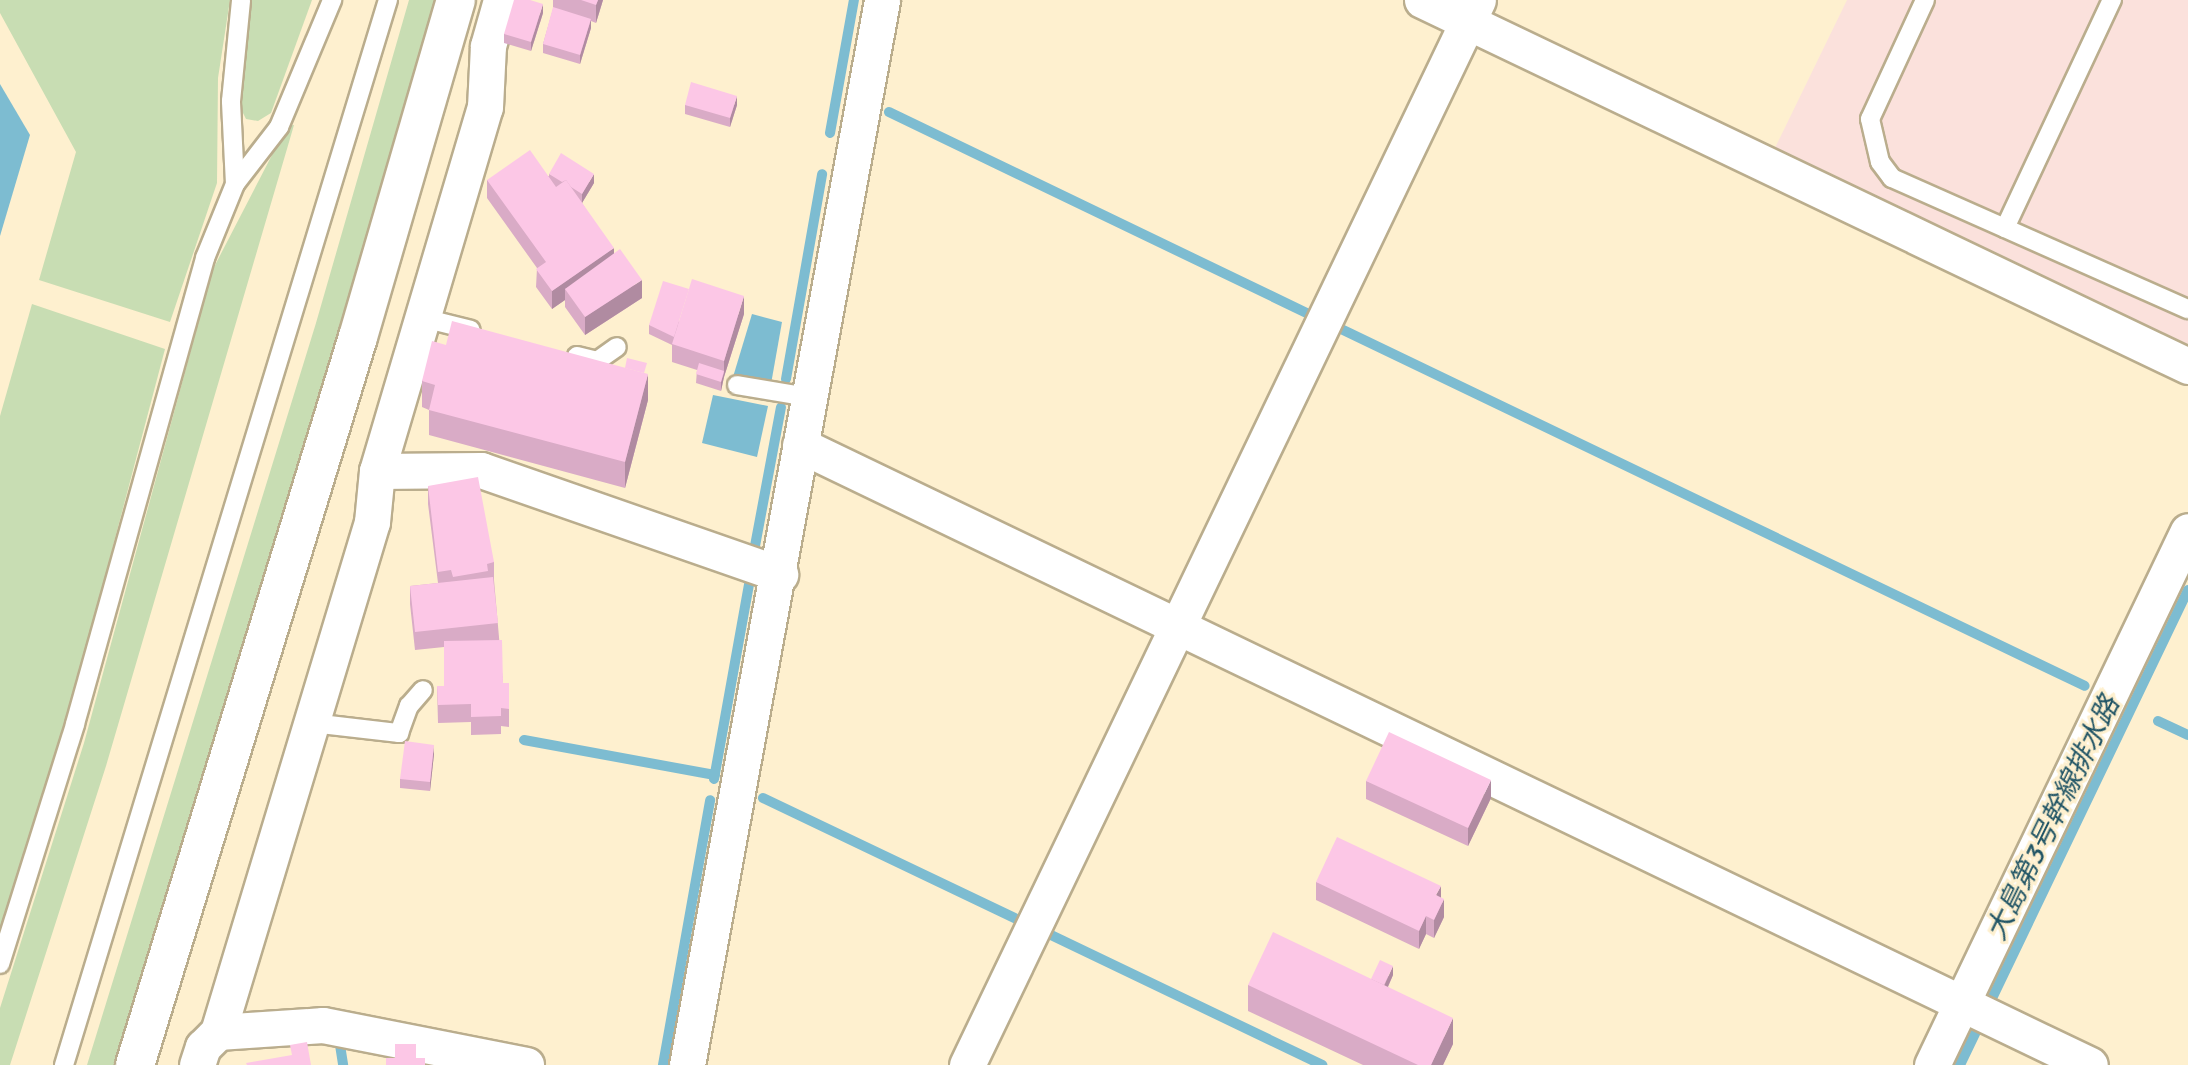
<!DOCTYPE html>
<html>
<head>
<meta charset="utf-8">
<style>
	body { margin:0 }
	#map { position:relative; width:2188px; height:1065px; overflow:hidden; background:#fef0cf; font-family:Signika,"Noto Sans JP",sans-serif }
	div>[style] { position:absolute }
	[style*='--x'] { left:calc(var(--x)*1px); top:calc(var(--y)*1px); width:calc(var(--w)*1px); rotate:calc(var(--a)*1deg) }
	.commercial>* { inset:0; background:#fbe1dc }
	.green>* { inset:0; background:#c8ddb3 }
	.water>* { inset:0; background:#7dbcd1 }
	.stream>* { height:10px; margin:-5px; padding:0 5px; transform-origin:5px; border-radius:5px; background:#7dbcd1 }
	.roads { filter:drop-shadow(2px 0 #baad8d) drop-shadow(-2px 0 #baad8d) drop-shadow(0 2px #baad8d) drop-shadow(0 -2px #baad8d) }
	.lane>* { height:18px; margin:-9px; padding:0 9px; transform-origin:9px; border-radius:9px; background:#fff }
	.street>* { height:35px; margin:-17.5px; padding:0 17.5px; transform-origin:17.5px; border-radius:17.5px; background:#fff }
	.secondary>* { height:38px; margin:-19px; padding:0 19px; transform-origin:19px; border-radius:19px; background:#fff }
	.wall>* { inset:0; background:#d9abc6 }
	.shaded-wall>* { inset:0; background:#b08ba1 }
	.building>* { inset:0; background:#fcc7e6 }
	span { translate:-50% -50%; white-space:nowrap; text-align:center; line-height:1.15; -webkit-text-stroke:6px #fef0cf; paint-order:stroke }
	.water-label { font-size:28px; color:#205465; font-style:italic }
</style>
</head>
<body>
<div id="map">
	<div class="commercial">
		<div style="clip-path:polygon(1847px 0,2188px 0,2188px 346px,1772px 154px)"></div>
	</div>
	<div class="green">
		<div style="clip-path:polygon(0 0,230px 0,218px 78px,217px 183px,170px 322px,39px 280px,76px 152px,0 13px)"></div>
		<div style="clip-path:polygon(251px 0,312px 0,271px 113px,258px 121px,246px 119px,237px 101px)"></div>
		<div style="clip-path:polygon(409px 0,435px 0,339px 332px,116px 1065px,87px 1065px,316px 323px)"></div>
		<div style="clip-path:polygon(294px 125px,106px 766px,10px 1065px,0 1065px,0 1008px,84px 743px,213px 269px,287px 126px)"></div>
		<div style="clip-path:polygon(32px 304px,165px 349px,69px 713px,0 929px,0 416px)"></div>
	</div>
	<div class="water">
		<div style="clip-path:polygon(0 84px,30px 135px,0 236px)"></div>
		<div style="clip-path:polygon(752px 314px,782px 322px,771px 384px,733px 377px)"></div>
		<div style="clip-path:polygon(713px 395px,768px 406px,757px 457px,702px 443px)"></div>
	</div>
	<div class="stream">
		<div style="--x:889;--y:112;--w:464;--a:25.7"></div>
		<div style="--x:830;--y:133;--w:135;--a:-79.8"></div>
		<div style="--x:1339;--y:328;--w:827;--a:25.64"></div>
		<div style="--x:786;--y:379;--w:208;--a:-80"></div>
		<div style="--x:755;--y:546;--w:141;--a:-79.4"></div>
		<div style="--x:2158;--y:721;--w:33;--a:25"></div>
		<div style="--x:524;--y:740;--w:194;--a:10.4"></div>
		<div style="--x:714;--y:779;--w:198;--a:-79.8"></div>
		<div style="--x:763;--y:798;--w:279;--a:25.5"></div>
		<div style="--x:1051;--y:935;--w:301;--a:25.6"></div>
		<div style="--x:340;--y:1045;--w:20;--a:81"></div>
		<div style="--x:663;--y:1065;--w:269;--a:-79.9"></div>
		<div style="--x:1960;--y:1065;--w:527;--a:-64.36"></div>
	</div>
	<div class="roads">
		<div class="lane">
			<div style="--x:1925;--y:0;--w:131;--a:114.8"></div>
			<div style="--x:1870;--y:119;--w:44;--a:76.9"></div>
			<div style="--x:1880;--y:162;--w:20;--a:53"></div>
			<div style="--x:1892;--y:178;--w:324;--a:23.9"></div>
			<div style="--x:235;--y:184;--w:83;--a:-92.8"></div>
			<div style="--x:231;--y:101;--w:101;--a:-84.3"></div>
			<div style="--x:2005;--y:228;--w:252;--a:-64.9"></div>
			<div style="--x:423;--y:318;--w:49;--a:14"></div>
			<div style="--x:577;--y:356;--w:21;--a:14"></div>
			<div style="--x:597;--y:361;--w:24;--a:-35"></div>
			<div style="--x:737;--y:385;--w:73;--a:9.5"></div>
			<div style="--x:312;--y:723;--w:88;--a:6.6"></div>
			<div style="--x:399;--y:733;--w:29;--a:-70"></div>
			<div style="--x:409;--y:706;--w:21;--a:-49"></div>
			<div style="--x:0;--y:964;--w:251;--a:-72.6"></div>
			<div style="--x:75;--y:724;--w:484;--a:-74.4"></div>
			<div style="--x:205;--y:258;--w:80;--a:-67.9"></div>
			<div style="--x:235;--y:184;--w:72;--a:-52.3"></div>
			<div style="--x:279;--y:127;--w:138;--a:-67.3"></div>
			<div style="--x:64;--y:1065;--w:1113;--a:-73.08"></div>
		</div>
		<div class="street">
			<div style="--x:1422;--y:0;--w:849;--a:25.54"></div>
			<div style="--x:800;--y:445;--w:1431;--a:25.67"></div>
			<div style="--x:377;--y:471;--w:104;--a:-0.6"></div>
			<div style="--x:481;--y:470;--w:317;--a:19.2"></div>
			<div style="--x:218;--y:1032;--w:105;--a:-3.8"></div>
			<div style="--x:323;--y:1025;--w:207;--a:11.1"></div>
			<div style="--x:197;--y:1065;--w:19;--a:-72"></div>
			<div style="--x:203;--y:1047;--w:21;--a:-45"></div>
			<div style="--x:218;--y:1032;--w:533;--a:-73.2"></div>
			<div style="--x:372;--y:522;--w:51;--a:-84.4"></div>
			<div style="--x:377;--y:471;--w:380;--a:-73.5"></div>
			<div style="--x:485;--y:107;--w:61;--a:-87.2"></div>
			<div style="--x:488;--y:46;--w:48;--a:-74.2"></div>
			<div style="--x:687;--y:1065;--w:1083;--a:-79.62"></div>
			<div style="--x:967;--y:1065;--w:1181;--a:-64.37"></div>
			<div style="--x:1932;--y:1065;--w:592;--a:-64.39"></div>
		</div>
		<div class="secondary">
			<div style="--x:135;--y:1065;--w:761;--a:-72.97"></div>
			<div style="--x:358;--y:337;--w:351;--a:-73.8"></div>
		</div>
	</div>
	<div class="wall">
		<div style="clip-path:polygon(553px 0,603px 0,596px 23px,591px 21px,591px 28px,580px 64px,543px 53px,543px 44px,553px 9px)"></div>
		<div style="clip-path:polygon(543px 13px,531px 51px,504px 43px,504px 34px)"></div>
		<div style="clip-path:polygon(685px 105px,737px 105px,730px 127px,685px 114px)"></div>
		<div style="clip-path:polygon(549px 174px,594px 183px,582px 203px,642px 298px,585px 335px,565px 307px,565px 300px,552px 309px,536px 287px,537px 268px,487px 198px,487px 180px,549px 176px)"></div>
		<div style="clip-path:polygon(744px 314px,724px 377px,721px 391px,696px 383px,697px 370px,672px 362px,672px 345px,649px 334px,649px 325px)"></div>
		<div style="clip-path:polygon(446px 345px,646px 374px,648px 400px,625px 488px,429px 435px,429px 410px,422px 407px,422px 381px)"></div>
		<div style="clip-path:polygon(428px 486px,494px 562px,494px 580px,503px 683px,509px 683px,509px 727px,501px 726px,501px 734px,471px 735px,471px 722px,438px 723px,437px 686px,444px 686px,444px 647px,415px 650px,410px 604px,410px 586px,438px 583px,428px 504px)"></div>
		<div style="clip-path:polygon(434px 754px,430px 791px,400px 788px,400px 779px)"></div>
		<div style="clip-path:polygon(1366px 781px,1491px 798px,1468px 846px,1366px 799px)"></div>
		<div style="clip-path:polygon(1316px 882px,1441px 897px,1444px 917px,1434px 938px,1426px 934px,1419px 949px,1316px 900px)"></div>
		<div style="clip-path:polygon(1393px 975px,1388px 987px,1453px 1044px,1443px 1065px,1363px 1065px,1248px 1011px,1248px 985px,1371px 979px)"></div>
	</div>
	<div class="shaded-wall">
		<div style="clip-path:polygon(598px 0,603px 0,596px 23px,596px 5px)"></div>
		<div style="clip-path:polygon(543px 4px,543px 13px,531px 51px,531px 42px)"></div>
		<div style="clip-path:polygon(591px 19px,591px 28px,580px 64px,580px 55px)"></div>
		<div style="clip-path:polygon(737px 96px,737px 105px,730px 127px,730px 118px)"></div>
		<div style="clip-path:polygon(594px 174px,594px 183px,582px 203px,582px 194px)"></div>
		<div style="clip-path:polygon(614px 248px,614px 266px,565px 289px,565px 300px,552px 309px,552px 291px)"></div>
		<div style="clip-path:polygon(642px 280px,642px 298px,585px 335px,585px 317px)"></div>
		<div style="clip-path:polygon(744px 296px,744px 314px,724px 377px,721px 391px,721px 382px,724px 373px,724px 361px)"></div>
		<div style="clip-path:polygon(648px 374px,648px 400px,625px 488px,625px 462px)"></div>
		<div style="clip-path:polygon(434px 745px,434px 754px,430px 791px,430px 782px)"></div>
		<div style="clip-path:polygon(1491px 780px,1491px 798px,1468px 846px,1468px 828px)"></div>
		<div style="clip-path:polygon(1441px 886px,1441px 904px,1436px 895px)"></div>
		<div style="clip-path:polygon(1444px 899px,1444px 917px,1434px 938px,1434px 920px)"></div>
		<div style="clip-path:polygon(1426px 916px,1426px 934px,1419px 949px,1419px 931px)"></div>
		<div style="clip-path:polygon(1393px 966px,1393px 975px,1381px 1002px,1381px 993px)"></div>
		<div style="clip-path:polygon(1453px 1018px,1453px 1044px,1443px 1065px,1431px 1065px)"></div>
	</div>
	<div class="building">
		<div style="clip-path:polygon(514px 0,530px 0,543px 4px,531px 42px,504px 34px)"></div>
		<div style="clip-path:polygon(581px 0,598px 0,596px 5px)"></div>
		<div style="clip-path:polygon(553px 7px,591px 19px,580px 55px,543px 44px)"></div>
		<div style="clip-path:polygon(691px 82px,737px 96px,730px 118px,685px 105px)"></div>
		<div style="clip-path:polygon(530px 150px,556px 187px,566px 180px,614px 248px,552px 291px,536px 269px,546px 262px,487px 180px)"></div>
		<div style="clip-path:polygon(561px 153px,594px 174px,582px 194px,571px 187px,566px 180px,562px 182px,549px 174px)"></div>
		<div style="clip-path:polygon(620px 249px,642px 280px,585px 317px,565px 289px)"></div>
		<div style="clip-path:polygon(692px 279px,744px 296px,724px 361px,672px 344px)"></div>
		<div style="clip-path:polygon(663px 281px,689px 289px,674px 337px,649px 325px)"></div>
		<div style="clip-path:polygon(452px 321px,648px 374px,625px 462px,429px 410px,435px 385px,422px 381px,432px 341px,446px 345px)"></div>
		<div style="clip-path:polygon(627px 358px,647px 363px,644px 373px,625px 368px)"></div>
		<div style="clip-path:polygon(699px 363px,724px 371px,721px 382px,696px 374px)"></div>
		<div style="clip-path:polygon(478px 477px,494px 562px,487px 564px,488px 571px,453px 577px,451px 570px,438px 572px,428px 486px)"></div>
		<div style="clip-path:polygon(493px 577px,498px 623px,415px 632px,410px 586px)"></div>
		<div style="clip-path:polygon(502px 640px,503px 683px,509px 683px,509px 709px,501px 708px,501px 716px,471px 717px,471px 704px,438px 705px,437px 686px,444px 686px,444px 641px)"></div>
		<div style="clip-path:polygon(1389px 732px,1491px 780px,1468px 828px,1366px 781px)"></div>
		<div style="clip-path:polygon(405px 741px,434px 745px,430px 782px,400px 779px)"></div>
		<div style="clip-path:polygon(1337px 837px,1441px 886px,1436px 895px,1444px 899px,1434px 920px,1426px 916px,1419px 931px,1316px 882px)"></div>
		<div style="clip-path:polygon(1273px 932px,1453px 1018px,1431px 1065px,1418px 1065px,1248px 985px)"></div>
		<div style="clip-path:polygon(1380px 960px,1393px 966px,1384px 985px,1371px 979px)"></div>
		<div style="clip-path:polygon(307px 1042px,311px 1065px,247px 1065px,246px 1063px,292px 1055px,290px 1045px)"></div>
		<div style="clip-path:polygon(395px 1044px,416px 1044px,416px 1058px,395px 1058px)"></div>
		<div style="clip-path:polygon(386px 1058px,425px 1058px,425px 1065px,386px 1065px)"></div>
	</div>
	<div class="water-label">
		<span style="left:2053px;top:818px;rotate:-64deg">大島第3号幹線排水路</span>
	</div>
</div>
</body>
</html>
